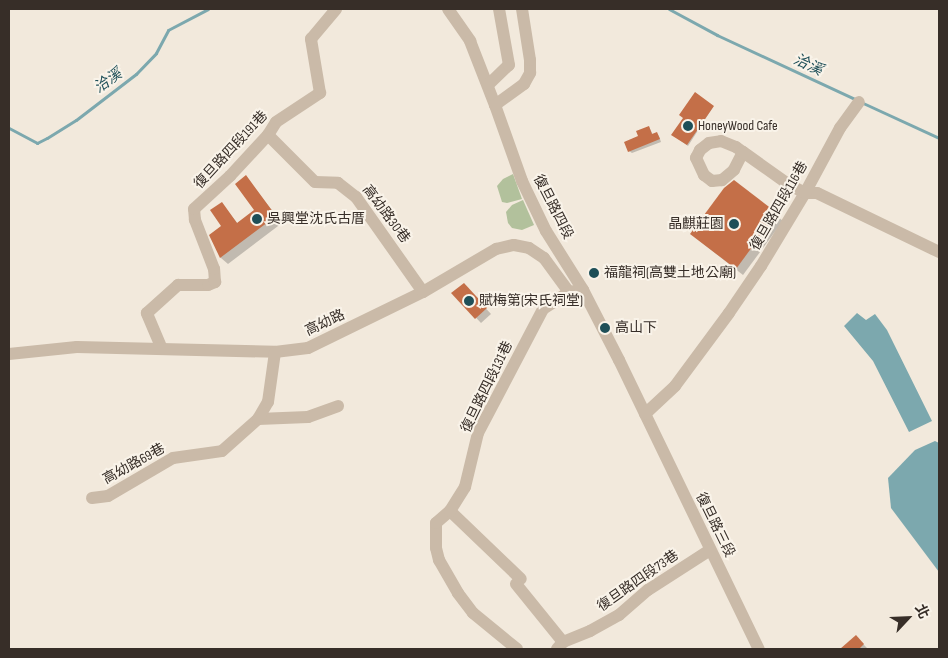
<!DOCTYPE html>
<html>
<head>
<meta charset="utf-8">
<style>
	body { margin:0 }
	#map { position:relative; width:948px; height:658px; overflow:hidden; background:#f2e9dc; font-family:"Sofia Sans Condensed","Noto Sans TC",sans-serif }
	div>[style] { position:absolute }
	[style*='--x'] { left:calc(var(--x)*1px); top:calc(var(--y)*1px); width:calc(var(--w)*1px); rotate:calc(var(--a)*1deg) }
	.green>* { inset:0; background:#b2c19c }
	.water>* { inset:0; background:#7ca8ae }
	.shadow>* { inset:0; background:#0003 }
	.stream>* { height:3px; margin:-1.5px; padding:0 1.5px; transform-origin:1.5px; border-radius:1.5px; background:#7ca8ae }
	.building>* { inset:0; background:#c46f48 }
	.minor>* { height:12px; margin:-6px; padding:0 6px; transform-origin:6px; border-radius:6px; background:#cabaa8 }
	.dots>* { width:14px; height:14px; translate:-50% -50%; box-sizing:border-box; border:2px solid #f9f3e9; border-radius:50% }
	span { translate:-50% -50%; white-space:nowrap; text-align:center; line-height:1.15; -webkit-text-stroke:4px #f9f3e9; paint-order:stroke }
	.poi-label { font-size:14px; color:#372e28 }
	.left { translate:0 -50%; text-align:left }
	.right { translate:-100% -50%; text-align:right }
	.street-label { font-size:14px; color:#372e28 }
	.water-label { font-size:15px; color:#1e4f58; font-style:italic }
	.frame { position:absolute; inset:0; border:10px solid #372e28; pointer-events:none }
	.north { position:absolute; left:883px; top:593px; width:50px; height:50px; -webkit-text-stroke:4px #f9f3e9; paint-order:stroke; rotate:65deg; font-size:14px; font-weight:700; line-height:20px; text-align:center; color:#372e28 }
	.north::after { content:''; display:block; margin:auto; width:18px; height:22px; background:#372e28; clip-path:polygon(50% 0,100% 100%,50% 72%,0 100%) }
</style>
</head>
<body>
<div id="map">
	<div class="green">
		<div style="clip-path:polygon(513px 174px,522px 199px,507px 203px,502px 202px,497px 186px,503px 179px)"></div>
		<div style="clip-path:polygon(523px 200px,534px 225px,522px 230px,512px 228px,508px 223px,506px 212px,512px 205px)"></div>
	</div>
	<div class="water">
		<div style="clip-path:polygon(857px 313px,866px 320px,875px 314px,887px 330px,932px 421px,909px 432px,873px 361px,844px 326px)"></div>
		<div style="clip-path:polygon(935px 441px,939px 443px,939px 572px,891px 508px,888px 478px,915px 450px)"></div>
	</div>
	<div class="shadow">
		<div style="clip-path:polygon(713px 107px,688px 146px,674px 136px,684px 118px)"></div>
		<div style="clip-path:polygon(649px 127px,653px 135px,656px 133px,659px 136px,661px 142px,632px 153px,629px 151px)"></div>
		<div style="clip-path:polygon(246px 177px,282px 223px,228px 264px,221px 258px,211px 235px,223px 226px,222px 204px,238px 224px,256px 211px)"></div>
		<div style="clip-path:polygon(734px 182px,783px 221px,743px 275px,691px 234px)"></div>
		<div style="clip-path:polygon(468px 289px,491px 314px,481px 323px,453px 293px)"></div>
		<div style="clip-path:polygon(856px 637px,867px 648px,865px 649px,842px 649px)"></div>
	</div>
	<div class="stream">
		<div style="--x:669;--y:9;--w:55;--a:28.4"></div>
		<div style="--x:717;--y:35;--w:154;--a:24.9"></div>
		<div style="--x:863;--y:103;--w:84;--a:24.7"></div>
		<div style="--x:9;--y:128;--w:32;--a:28"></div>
		<div style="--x:37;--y:143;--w:11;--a:-27"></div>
		<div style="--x:47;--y:138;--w:34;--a:-32"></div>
		<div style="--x:76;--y:120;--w:76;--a:-37.5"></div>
		<div style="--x:136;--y:74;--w:29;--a:-46"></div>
		<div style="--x:156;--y:53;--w:26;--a:-62"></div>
		<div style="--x:168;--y:30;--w:45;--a:-27.7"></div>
	</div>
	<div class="building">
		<div style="clip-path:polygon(695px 92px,714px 106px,687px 145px,671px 135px,683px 118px,679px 115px)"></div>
		<div style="clip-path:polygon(649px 126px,652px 134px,657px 132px,660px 139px,628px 152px,624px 142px,638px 136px,636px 131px)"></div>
		<div style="clip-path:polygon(246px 175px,276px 216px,220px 258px,209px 235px,221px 226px,210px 210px,222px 202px,237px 223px,254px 210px,235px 184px)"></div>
		<div style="clip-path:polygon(734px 180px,777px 213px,736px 269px,690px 234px,724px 188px)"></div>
		<div style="clip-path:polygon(464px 283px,487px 308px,475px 319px,451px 293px)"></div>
		<div style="clip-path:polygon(856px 635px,864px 644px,859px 649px,840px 649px)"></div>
	</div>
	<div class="minor">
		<div style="--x:448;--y:9;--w:39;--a:55"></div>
		<div style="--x:470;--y:41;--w:69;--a:68.7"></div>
		<div style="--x:495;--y:105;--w:81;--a:70.4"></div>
		<div style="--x:522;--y:181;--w:55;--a:64.4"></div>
		<div style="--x:546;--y:231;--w:70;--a:57.9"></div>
		<div style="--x:583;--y:290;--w:79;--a:62.8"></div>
		<div style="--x:619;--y:360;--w:321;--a:64.2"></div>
		<div style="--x:488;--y:85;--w:29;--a:-44"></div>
		<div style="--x:509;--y:65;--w:57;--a:-100.1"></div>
		<div style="--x:495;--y:105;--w:36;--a:-36"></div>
		<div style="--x:524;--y:84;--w:13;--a:-61"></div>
		<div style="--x:530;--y:73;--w:13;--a:-90"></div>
		<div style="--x:530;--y:60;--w:52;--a:-98.9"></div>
		<div style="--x:268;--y:135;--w:66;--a:45"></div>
		<div style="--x:315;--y:182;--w:23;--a:2"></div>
		<div style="--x:338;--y:183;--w:23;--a:38"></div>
		<div style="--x:356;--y:197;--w:116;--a:54.8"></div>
		<div style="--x:743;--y:152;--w:20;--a:117"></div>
		<div style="--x:734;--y:170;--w:16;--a:140"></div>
		<div style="--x:722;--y:180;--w:10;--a:174"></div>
		<div style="--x:712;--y:181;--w:10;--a:-143"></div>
		<div style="--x:704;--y:175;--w:19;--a:-115"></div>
		<div style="--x:696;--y:158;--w:9;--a:-63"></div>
		<div style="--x:700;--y:150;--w:11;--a:-38"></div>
		<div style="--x:709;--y:143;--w:12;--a:-9"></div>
		<div style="--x:721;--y:141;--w:16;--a:22"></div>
		<div style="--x:736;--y:147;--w:9;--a:36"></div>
		<div style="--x:743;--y:152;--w:55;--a:35.4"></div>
		<div style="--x:788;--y:184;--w:19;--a:28"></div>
		<div style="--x:805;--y:193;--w:12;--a:0"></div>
		<div style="--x:817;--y:193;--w:136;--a:25.8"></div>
		<div style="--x:162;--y:349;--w:39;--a:-113"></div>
		<div style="--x:147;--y:313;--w:42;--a:-42.1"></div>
		<div style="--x:178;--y:285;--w:30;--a:0"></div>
		<div style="--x:208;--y:285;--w:8;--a:-23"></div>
		<div style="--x:215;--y:282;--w:13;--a:-94"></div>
		<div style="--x:214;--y:269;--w:53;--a:-111.2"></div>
		<div style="--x:195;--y:220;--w:11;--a:-95"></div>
		<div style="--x:194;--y:209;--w:49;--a:-42.5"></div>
		<div style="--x:230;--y:176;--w:56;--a:-47.2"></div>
		<div style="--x:268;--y:135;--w:15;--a:-58"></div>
		<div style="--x:276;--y:122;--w:53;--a:-33.4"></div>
		<div style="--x:320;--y:93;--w:55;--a:-99.5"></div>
		<div style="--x:311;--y:39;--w:39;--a:-50"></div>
		<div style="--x:9;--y:354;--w:68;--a:-5.9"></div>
		<div style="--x:77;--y:347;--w:198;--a:1.4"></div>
		<div style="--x:275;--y:352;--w:33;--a:-7"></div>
		<div style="--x:308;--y:348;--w:128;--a:-26"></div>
		<div style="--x:423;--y:292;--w:85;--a:-30.5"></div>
		<div style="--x:496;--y:249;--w:18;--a:-13"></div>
		<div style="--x:514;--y:245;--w:15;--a:11"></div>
		<div style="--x:529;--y:248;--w:18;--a:34"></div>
		<div style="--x:544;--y:258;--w:42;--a:53.7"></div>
		<div style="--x:569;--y:292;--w:14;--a:-8"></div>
		<div style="--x:645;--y:414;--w:41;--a:-43"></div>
		<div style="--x:675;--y:386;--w:91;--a:-53.5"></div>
		<div style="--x:729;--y:313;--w:57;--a:-55.8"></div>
		<div style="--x:761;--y:266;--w:85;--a:-58.9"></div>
		<div style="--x:805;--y:193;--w:74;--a:-61.7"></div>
		<div style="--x:840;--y:128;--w:32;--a:-54"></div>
		<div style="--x:258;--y:419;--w:50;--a:-2.3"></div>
		<div style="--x:308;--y:417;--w:32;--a:-20"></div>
		<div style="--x:92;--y:498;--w:16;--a:-7"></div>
		<div style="--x:108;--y:496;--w:75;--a:-30.3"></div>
		<div style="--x:173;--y:458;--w:49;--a:-8.1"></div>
		<div style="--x:222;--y:451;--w:48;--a:-41.6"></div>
		<div style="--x:258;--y:419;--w:20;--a:-60"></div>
		<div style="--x:268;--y:402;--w:50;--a:-82"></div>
		<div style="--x:450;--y:511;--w:98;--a:43.8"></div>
		<div style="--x:516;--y:584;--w:75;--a:51"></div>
		<div style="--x:517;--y:649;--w:57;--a:-140.7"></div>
		<div style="--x:473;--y:613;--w:25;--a:-127"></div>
		<div style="--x:458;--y:593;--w:38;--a:-120"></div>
		<div style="--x:439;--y:560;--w:12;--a:-104"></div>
		<div style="--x:436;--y:548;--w:25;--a:-90"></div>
		<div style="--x:436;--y:523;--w:18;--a:-41"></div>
		<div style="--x:450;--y:511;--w:28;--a:-58"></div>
		<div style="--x:465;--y:487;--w:56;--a:-76.5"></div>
		<div style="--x:478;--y:433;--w:140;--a:-62.3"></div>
		<div style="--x:543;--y:309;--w:31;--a:-33"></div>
		<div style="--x:557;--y:649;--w:9;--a:-49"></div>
		<div style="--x:563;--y:642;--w:29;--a:-22"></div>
		<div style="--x:590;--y:631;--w:33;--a:-29"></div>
		<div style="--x:619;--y:615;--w:38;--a:-41"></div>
		<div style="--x:648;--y:590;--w:74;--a:-32.8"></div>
	</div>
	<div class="dots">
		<div style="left:688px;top:126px;background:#1e4f58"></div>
		<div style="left:257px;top:219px;background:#1e4f58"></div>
		<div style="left:734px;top:224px;background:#1e4f58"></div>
		<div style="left:594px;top:273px;background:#1e4f58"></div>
		<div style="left:469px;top:301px;background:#1e4f58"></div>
		<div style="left:605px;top:328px;background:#1e4f58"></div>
	</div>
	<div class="poi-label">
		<span class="left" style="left:698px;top:126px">HoneyWood Cafe</span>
		<span class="left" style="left:267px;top:219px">吳興堂沈氏古厝</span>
		<span class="right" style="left:724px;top:224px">晶麒莊園</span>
		<span class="left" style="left:604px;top:273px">福龍祠(高雙土地公廟)</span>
		<span class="left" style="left:479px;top:301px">賦梅第(宋氏祠堂)</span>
		<span class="left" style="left:615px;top:328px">高山下</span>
	</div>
	<div class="street-label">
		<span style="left:231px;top:150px;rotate:-47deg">復旦路四段191巷</span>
		<span style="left:779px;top:206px;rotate:-60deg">復旦路四段116巷</span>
		<span style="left:553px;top:207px;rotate:63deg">復旦路四段</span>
		<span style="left:386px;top:214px;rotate:53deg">高幼路30巷</span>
		<span style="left:325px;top:323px;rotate:-25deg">高幼路</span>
		<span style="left:487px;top:387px;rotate:-64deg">復旦路四段131巷</span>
		<span style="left:134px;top:464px;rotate:-29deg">高幼路69巷</span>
		<span style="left:715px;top:525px;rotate:64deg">復旦路三段</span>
		<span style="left:638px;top:581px;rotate:-35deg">復旦路四段73巷</span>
	</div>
	<div class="water-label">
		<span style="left:808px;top:65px;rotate:25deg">洽溪</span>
		<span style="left:108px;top:81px;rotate:-35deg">洽溪</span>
	</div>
	<div class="frame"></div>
	<div class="north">北</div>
</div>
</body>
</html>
